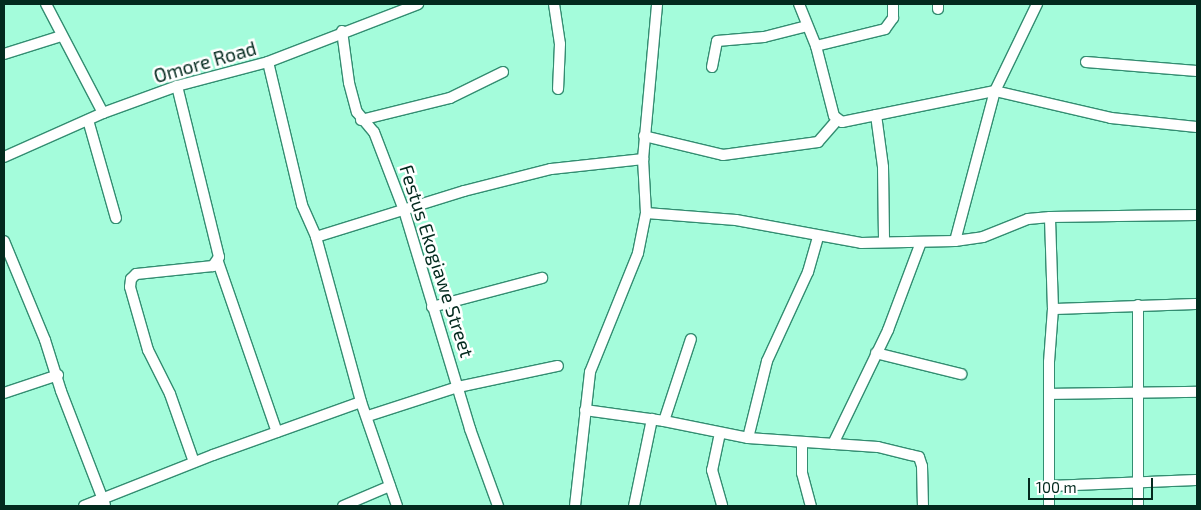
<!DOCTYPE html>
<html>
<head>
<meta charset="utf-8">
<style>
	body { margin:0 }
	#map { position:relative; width:1201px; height:510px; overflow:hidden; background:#a4fcdb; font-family:"Exo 2",sans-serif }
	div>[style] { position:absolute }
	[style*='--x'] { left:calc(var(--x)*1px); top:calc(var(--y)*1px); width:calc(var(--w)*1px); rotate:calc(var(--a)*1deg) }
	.roads { filter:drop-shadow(1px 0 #338d71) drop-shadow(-1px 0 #338d71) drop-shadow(0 1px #338d71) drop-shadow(0 -1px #338d71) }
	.street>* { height:10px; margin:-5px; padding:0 5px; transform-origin:5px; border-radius:5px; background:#fff }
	span { translate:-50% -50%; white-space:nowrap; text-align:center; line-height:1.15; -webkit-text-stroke:5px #fff; paint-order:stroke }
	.street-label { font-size:19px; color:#032a1e }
	.frame { position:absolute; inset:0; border:5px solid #032a1e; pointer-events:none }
	.scale { position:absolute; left:1028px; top:478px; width:125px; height:22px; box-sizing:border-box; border:2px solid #032a1e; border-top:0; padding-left:6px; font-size:15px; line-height:18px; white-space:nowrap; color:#032a1e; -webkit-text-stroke:4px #fff; paint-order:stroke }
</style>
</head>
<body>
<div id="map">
	<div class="roads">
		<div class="street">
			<div style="--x:46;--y:4;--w:123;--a:62.4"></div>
			<div style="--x:554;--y:4;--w:40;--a:81.5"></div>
			<div style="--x:560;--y:44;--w:45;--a:92.5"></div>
			<div style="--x:799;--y:4;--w:45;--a:68"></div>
			<div style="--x:816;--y:46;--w:72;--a:75.6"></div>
			<div style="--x:834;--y:116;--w:10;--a:37"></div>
			<div style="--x:842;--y:122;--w:156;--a:-11.5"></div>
			<div style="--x:995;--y:91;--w:119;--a:13.1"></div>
			<div style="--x:1111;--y:118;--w:86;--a:6"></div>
			<div style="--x:938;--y:9;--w:5;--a:-90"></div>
			<div style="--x:342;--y:31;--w:52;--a:82.3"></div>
			<div style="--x:349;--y:83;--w:30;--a:75"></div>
			<div style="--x:357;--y:112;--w:26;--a:50"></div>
			<div style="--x:374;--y:132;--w:84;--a:69"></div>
			<div style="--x:404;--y:210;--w:229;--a:73.2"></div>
			<div style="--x:470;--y:429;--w:82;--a:70"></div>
			<div style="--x:816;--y:46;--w:71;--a:-13.8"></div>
			<div style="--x:885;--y:29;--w:14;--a:-54"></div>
			<div style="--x:893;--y:18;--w:14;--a:-90"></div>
			<div style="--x:4;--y:54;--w:60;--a:-17.5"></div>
			<div style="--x:268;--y:62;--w:147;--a:76.6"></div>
			<div style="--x:302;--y:205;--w:35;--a:66"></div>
			<div style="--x:316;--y:237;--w:171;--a:74.7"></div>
			<div style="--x:361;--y:402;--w:110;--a:70.9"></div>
			<div style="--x:1086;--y:62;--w:111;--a:4.6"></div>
			<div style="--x:712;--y:67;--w:26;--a:-79"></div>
			<div style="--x:717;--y:41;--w:47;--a:-4.9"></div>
			<div style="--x:764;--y:37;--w:44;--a:-14.3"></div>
			<div style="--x:177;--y:86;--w:176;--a:76.2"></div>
			<div style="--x:219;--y:257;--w:11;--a:124"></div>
			<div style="--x:213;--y:266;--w:77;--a:174.1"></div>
			<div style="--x:136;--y:274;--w:7;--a:135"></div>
			<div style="--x:131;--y:279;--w:8;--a:97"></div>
			<div style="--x:130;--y:287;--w:66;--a:74.1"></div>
			<div style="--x:148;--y:350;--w:49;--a:63.4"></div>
			<div style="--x:170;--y:394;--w:72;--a:70.6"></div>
			<div style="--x:876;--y:115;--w:52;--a:82.3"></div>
			<div style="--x:883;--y:167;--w:75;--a:89.2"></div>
			<div style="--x:88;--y:120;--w:102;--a:74.1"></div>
			<div style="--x:361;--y:120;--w:92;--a:-13.9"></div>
			<div style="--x:450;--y:98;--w:59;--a:-26.1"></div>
			<div style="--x:644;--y:136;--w:81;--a:13.5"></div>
			<div style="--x:723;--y:155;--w:96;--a:-7.8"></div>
			<div style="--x:818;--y:142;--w:29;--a:-49"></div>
			<div style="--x:4;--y:157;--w:108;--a:-24"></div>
			<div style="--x:103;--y:113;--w:79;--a:-20"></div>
			<div style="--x:177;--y:86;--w:94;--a:-14.8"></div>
			<div style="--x:268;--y:62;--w:161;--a:-21.1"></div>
			<div style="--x:646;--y:213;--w:90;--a:4.4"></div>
			<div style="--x:736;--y:220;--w:127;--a:10.4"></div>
			<div style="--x:861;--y:243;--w:94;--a:-1.2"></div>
			<div style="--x:955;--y:241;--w:28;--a:-8"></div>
			<div style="--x:983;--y:237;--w:48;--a:-21.8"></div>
			<div style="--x:1028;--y:219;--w:22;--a:-5"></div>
			<div style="--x:1050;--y:217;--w:147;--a:-0.8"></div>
			<div style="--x:316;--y:237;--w:155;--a:-17.3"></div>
			<div style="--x:464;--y:191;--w:90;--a:-14.2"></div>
			<div style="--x:551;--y:169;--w:93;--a:-6.2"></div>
			<div style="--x:4;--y:241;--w:107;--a:67.5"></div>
			<div style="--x:45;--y:340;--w:53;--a:72.6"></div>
			<div style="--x:61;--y:391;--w:122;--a:68.9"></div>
			<div style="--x:955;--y:241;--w:155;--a:-75.1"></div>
			<div style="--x:995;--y:91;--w:97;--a:-64.2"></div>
			<div style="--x:218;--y:262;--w:180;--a:70.9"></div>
			<div style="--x:1138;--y:305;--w:201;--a:90"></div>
			<div style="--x:432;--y:307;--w:114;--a:-14.8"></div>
			<div style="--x:1053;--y:309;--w:144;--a:-2"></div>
			<div style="--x:876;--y:353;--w:88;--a:13.9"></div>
			<div style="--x:4;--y:393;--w:57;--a:-18.4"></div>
			<div style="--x:1049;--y:394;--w:148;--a:-0.8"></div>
			<div style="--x:585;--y:410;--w:80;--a:7.9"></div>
			<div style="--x:664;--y:421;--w:86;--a:11.4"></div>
			<div style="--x:748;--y:438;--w:130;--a:4"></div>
			<div style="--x:878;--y:447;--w:34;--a:14"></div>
			<div style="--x:911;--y:455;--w:8;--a:14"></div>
			<div style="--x:919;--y:457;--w:9;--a:72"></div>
			<div style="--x:922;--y:466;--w:40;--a:88.6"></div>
			<div style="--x:368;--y:416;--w:95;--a:-17.9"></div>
			<div style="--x:458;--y:387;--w:102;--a:-11.9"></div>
			<div style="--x:664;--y:421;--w:86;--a:-71.8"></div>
			<div style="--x:720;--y:433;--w:38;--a:102"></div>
			<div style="--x:712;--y:470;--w:37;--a:74"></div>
			<div style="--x:748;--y:438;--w:79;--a:-76.1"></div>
			<div style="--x:767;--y:361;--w:98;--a:-65.3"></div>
			<div style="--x:808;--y:272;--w:37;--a:-74"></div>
			<div style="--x:802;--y:442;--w:31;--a:90"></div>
			<div style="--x:802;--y:473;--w:34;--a:75"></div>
			<div style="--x:833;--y:444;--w:127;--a:-64.2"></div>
			<div style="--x:888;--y:330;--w:94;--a:-69.4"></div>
			<div style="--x:1049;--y:486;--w:148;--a:-2.3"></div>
			<div style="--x:84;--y:506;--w:139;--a:-21.6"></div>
			<div style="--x:213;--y:455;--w:157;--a:-19.7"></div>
			<div style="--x:343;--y:506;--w:51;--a:-23.1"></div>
			<div style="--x:575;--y:506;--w:135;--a:-83.6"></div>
			<div style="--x:590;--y:372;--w:128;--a:-68"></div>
			<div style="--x:638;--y:253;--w:41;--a:-78.7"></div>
			<div style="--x:646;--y:213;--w:54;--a:-93.2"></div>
			<div style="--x:643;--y:159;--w:156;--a:-84.8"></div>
			<div style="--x:634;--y:506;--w:89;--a:-78.3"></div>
			<div style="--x:1049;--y:506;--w:144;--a:-90"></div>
			<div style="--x:1049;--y:362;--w:53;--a:-85.7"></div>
			<div style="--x:1053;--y:309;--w:92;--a:-91.9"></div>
		</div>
	</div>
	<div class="street-label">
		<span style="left:205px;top:62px;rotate:-16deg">Omore Road</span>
		<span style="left:437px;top:261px;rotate:72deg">Festus Ekogiawe Street</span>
	</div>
	<div class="frame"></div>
	<div class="scale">100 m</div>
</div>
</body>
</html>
